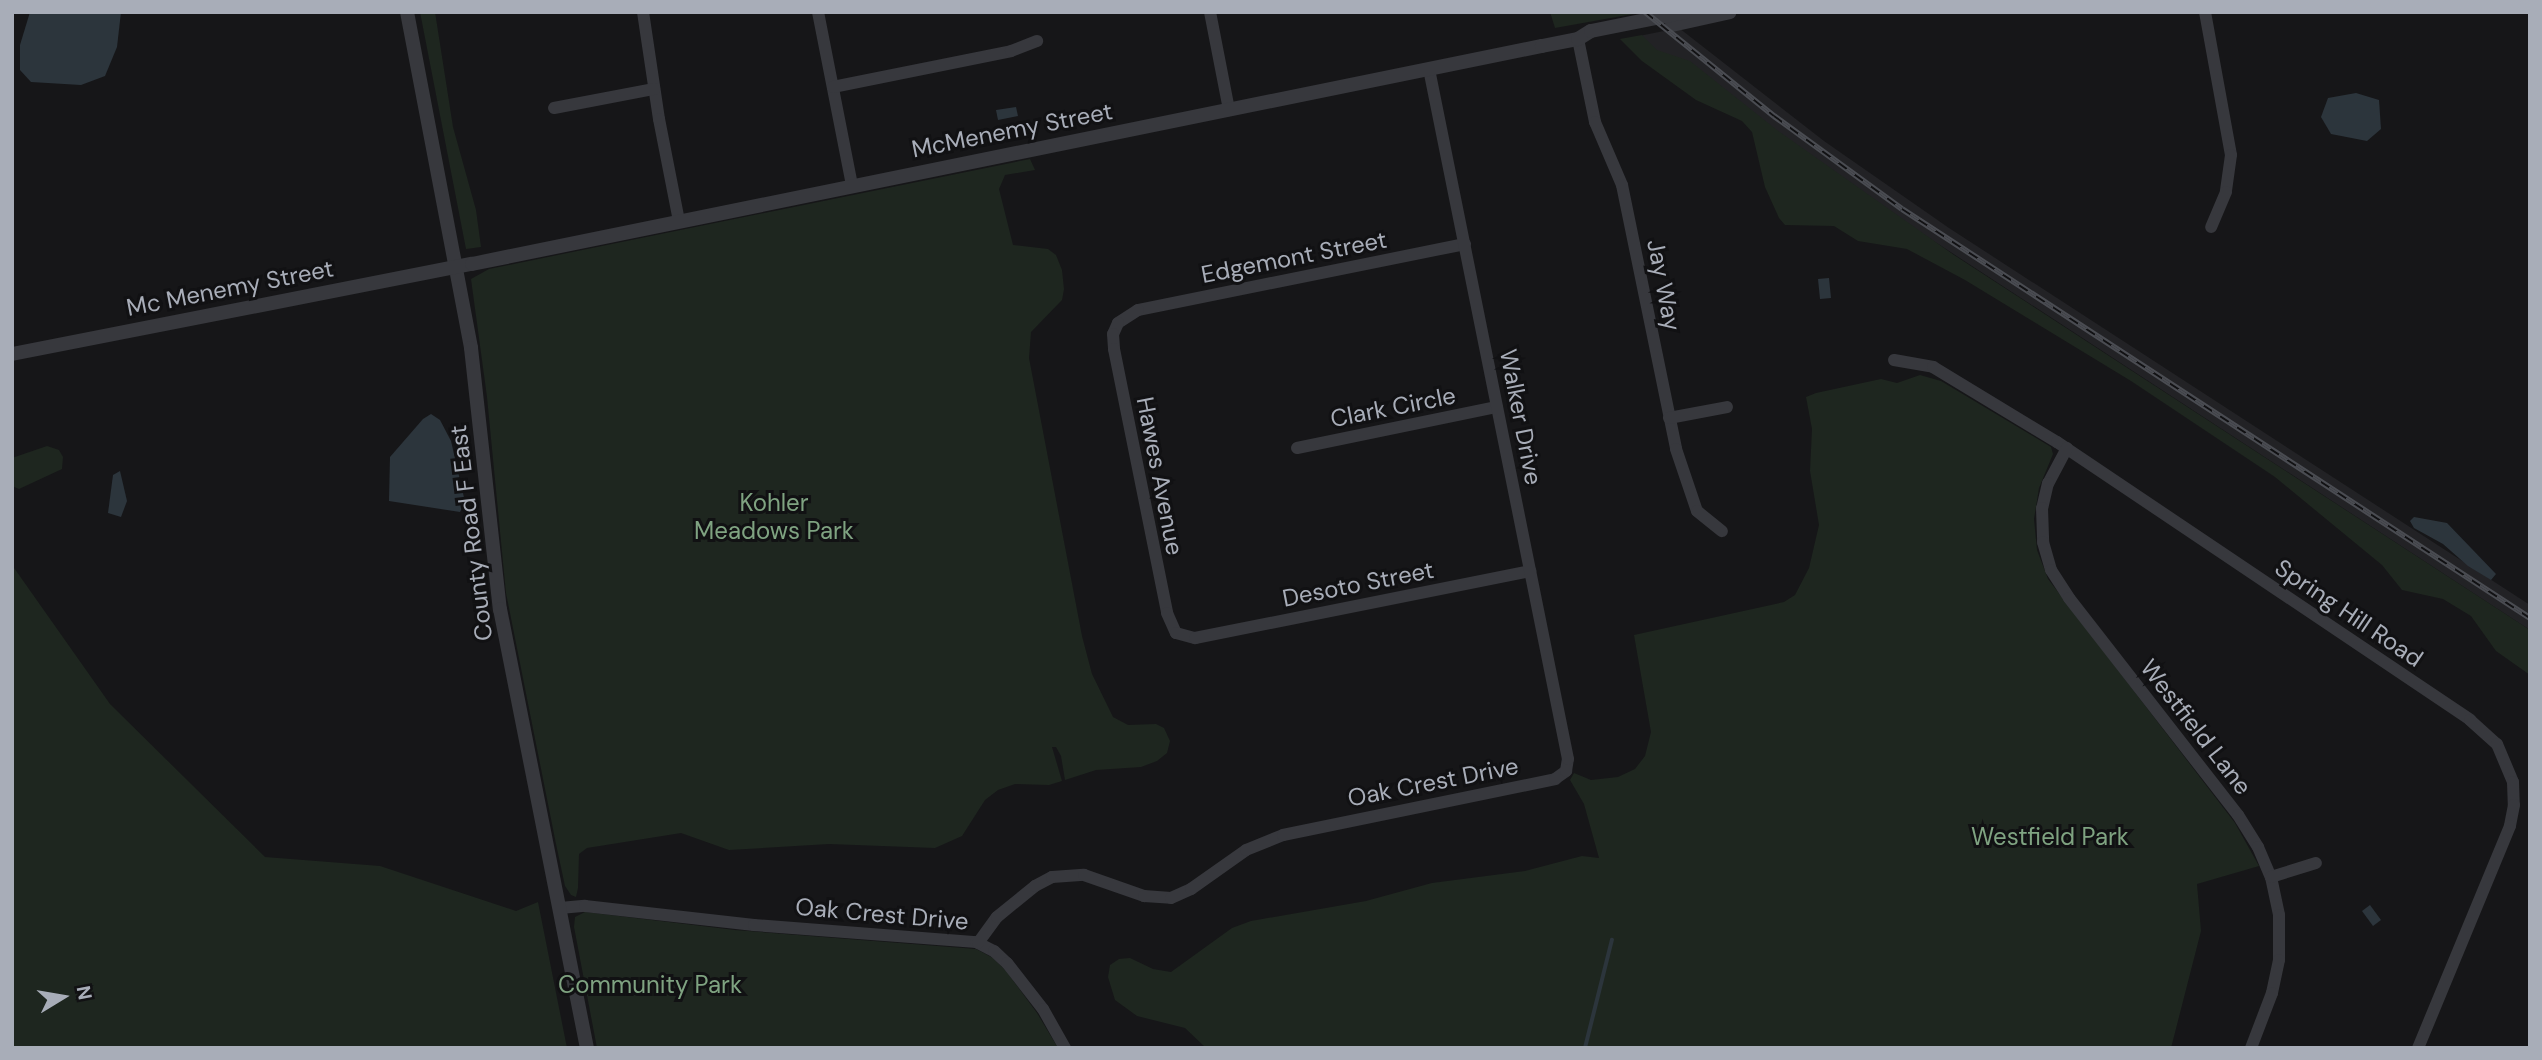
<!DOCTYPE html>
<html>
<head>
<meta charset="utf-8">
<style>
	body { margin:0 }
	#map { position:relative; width:2542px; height:1060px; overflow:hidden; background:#161618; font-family:"DM Sans",sans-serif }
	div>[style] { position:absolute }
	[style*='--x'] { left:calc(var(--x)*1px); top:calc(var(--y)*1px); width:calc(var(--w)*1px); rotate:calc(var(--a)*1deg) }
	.built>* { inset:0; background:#222225 }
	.green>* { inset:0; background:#1e261f }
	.water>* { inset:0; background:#2c353c }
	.stream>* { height:3.5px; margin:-1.75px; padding:0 1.75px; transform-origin:1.75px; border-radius:1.75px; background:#2c353c }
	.minor>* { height:12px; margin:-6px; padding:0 6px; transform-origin:6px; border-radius:6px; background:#37383d }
	.tertiary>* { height:14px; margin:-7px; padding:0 7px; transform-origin:7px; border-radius:7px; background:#37383d }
	.rail>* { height:6px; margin-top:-3px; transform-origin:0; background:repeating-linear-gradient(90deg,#111113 0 10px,#4a4c52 0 20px); box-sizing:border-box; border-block:2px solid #4a4c52 }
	span { translate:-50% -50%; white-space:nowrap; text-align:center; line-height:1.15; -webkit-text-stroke:6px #111113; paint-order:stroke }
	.street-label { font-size:24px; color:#a8adb8 }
	.park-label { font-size:24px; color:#7fa381 }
	.frame { position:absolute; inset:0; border:14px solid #a8adb8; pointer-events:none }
	.north { position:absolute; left:28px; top:962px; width:70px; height:70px; -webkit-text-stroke:5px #111113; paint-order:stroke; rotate:79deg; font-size:19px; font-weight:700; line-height:28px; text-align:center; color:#a8adb8 }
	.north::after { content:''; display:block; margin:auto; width:24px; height:32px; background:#a8adb8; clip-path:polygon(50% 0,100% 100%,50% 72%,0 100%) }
</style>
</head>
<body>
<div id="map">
	<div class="built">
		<div style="clip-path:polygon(1679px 28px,1824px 141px,1949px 228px,2530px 605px,2530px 630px,1667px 67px,1634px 37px)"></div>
	</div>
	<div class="green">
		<div style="clip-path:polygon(420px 12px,435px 12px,453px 127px,476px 210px,481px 247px,466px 249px)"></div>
		<div style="clip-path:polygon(1550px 12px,1632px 12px,1633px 14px,1555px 28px)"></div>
		<div style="clip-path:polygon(1642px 35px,1657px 50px,1690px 61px,1777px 130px,1954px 255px,2530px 630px,2530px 675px,2496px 651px,2471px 616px,2443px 599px,2402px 590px,2382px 565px,2275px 477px,2131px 381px,1965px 280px,1907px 249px,1858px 241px,1834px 226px,1785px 225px,1779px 218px,1765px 187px,1752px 132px,1742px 121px,1696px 100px,1642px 61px,1620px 39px)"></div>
		<div style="clip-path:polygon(1030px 159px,1035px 170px,1005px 175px,999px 189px,1013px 245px,1048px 249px,1056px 255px,1062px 270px,1064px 289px,1062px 300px,1031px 332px,1029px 358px,1082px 636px,1092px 674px,1113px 717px,1128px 725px,1156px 724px,1164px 728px,1170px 741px,1167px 753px,1157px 761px,1141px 767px,1096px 770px,1065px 780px,1061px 756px,1056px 747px,1052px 747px,1062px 781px,1049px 785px,1015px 784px,998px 790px,985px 800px,962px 836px,935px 848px,829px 844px,729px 850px,681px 833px,587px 848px,579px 854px,578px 888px,576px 897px,571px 895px,565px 886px,556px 844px,506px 593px,487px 397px,471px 279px,489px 269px)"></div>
		<div style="clip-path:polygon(1920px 375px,1941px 381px,2051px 447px,2053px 454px,2039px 488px,2034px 519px,2037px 550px,2048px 579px,2235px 823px,2259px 866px,2197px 884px,2201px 931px,2171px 1048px,1206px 1048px,1185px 1028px,1137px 1016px,1115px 1000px,1108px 977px,1110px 965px,1119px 959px,1130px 958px,1153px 969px,1171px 972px,1232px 928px,1251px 921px,1366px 901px,1432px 883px,1525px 871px,1582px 856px,1599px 858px,1584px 804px,1570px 780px,1574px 773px,1591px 780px,1618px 777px,1635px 769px,1645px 756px,1651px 732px,1634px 635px,1784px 602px,1795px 595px,1809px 568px,1819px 525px,1810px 471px,1812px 429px,1806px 397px,1816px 393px,1881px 379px,1897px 383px)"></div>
		<div style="clip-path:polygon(47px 446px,59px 450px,63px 457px,62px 469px,19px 489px,12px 486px,12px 458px)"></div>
		<div style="clip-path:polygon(12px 565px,110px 704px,265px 857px,380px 866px,516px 911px,538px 902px,567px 1048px,12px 1048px)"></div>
		<div style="clip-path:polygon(585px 912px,735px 930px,976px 949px,993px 958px,1006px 971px,1037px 1013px,1058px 1048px,597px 1048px,574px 927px,575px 917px)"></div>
	</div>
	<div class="water">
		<div style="clip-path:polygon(30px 12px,121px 12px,117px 47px,105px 76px,81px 85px,31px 82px,20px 70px,20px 45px)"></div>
		<div style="clip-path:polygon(2356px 93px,2379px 100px,2381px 129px,2367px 141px,2331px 134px,2321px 117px,2328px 98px)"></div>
		<div style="clip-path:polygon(1016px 107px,1018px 116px,998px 120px,996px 110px)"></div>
		<div style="clip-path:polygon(1829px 278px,1831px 298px,1820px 299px,1818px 279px)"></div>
		<div style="clip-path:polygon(431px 414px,440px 420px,451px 441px,465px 502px,460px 512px,389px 501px,390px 457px,423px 419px)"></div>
		<div style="clip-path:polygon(120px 471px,127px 501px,121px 517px,108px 513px,113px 475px)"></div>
		<div style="clip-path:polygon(2414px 517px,2447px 523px,2496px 574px,2491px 580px,2468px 566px,2443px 544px,2414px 528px,2410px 521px)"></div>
		<div style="clip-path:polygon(2370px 905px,2381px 920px,2373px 926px,2362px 911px)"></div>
	</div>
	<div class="stream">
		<div style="--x:1585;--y:1048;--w:111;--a:-76"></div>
	</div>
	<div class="minor">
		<div style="--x:643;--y:12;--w:108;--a:81.5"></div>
		<div style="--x:659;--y:119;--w:104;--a:78.9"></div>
		<div style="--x:818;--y:12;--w:177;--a:78.9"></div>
		<div style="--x:1210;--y:12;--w:100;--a:79"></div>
		<div style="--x:2205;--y:12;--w:145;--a:79.7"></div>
		<div style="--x:2231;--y:155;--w:37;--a:98"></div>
		<div style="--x:2226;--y:192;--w:38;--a:113"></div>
		<div style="--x:1578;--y:39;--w:85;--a:78.4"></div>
		<div style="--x:1595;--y:122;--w:69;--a:66.8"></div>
		<div style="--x:1622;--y:185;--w:269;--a:78.4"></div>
		<div style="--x:1676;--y:449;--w:65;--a:71.3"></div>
		<div style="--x:1697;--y:511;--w:32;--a:39"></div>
		<div style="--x:833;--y:87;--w:182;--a:-11.4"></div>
		<div style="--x:1011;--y:51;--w:28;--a:-21"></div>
		<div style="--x:554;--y:108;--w:102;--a:-10.8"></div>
		<div style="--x:1465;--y:244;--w:334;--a:168.6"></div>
		<div style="--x:1138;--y:310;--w:24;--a:147"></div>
		<div style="--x:1118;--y:323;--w:12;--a:114"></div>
		<div style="--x:1113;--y:334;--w:15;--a:86"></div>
		<div style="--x:1114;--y:349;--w:269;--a:78.6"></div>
		<div style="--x:1167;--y:613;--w:22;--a:66"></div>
		<div style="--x:1176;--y:633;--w:20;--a:15"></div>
		<div style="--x:1195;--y:638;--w:342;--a:-11.3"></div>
		<div style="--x:1894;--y:360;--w:40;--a:10"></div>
		<div style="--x:1933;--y:367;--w:145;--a:31.2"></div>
		<div style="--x:2057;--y:442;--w:498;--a:33.9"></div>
		<div style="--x:2470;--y:720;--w:36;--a:42"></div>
		<div style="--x:2497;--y:744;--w:41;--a:67.2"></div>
		<div style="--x:2513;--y:782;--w:23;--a:88"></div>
		<div style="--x:2514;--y:805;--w:21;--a:101"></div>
		<div style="--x:2510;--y:826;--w:240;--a:112.5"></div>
		<div style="--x:1669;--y:418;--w:59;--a:-10.7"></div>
		<div style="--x:1297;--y:448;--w:204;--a:-11.6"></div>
		<div style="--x:2067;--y:448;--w:40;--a:118"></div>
		<div style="--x:2048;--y:483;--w:26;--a:103"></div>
		<div style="--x:2042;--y:508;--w:34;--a:88"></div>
		<div style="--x:2043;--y:542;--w:29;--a:74"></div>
		<div style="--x:2051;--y:570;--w:33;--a:57"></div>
		<div style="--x:2069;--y:598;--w:275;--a:52.1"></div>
		<div style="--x:2238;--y:815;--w:38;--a:58"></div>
		<div style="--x:2258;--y:847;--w:33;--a:67"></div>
		<div style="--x:2271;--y:877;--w:39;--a:78"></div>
		<div style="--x:2279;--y:915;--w:45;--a:90"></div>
		<div style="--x:2279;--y:960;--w:34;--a:102"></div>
		<div style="--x:2272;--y:993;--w:59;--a:110.9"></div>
		<div style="--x:2271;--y:877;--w:47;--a:-17.3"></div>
		<div style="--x:560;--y:908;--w:25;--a:-5"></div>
		<div style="--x:585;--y:906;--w:170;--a:6.4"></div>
		<div style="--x:754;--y:925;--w:223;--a:4.4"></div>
		<div style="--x:976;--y:942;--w:20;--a:27"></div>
		<div style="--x:994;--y:951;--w:18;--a:43"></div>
		<div style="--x:1007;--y:963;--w:58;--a:52"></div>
		<div style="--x:1043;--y:1009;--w:45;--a:60.6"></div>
		<div style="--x:978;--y:943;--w:32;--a:-54"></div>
		<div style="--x:997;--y:917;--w:49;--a:-39.2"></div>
		<div style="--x:1035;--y:886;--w:19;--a:-28"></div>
		<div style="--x:1052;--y:877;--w:32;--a:-4"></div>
		<div style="--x:1084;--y:875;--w:64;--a:19.3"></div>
		<div style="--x:1144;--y:896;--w:27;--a:4"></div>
		<div style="--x:1171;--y:898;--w:22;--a:-24"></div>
		<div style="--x:1191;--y:889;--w:67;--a:-35.3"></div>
		<div style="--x:1246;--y:850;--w:40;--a:-22"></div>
		<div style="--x:1283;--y:835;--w:278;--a:-11.6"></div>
		<div style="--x:1555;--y:779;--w:14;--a:-36"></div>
		<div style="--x:1566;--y:771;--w:12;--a:-81"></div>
		<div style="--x:1568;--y:759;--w:704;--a:-101.39"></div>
	</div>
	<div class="tertiary">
		<div style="--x:407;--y:12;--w:342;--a:79.2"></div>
		<div style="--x:471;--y:348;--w:263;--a:83.7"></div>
		<div style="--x:500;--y:609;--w:448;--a:78.8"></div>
		<div style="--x:1672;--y:25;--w:59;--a:-12.6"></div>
		<div style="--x:12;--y:354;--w:469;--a:-11.1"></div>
		<div style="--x:472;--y:264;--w:1092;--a:-11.52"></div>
		<div style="--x:1542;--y:46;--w:37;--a:-11"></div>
		<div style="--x:1578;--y:39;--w:15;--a:-32"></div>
		<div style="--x:1591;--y:31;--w:96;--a:-11.4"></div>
	</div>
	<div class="rail">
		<div style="--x:1645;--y:12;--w:166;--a:38.9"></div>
		<div style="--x:1774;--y:116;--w:158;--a:36"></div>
		<div style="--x:1902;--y:209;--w:749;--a:33.08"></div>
	</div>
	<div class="street-label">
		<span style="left:1012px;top:130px;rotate:-11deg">McMenemy Street</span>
		<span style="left:1294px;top:257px;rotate:-11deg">Edgemont Street</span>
		<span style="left:1664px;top:285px;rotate:79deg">Jay Way</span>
		<span style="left:230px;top:288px;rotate:-11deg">Mc Menemy Street</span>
		<span style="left:1393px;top:407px;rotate:-11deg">Clark Circle</span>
		<span style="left:1521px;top:417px;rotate:79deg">Walker Drive</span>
		<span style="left:1160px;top:476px;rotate:79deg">Hawes Avenue</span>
		<span style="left:471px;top:533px;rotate:-97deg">County Road F East</span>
		<span style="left:1358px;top:584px;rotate:-11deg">Desoto Street</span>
		<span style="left:2349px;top:613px;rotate:34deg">Spring Hill Road</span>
		<span style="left:2196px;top:727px;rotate:52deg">Westfield Lane</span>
		<span style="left:1433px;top:782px;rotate:-11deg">Oak Crest Drive</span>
		<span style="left:882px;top:914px;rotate:5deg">Oak Crest Drive</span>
	</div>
	<div class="park-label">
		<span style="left:774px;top:517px">Kohler<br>Meadows Park</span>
		<span style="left:2050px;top:837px">Westfield Park</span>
		<span style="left:650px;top:985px">Community Park</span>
	</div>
	<div class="frame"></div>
	<div class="north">N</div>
</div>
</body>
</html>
